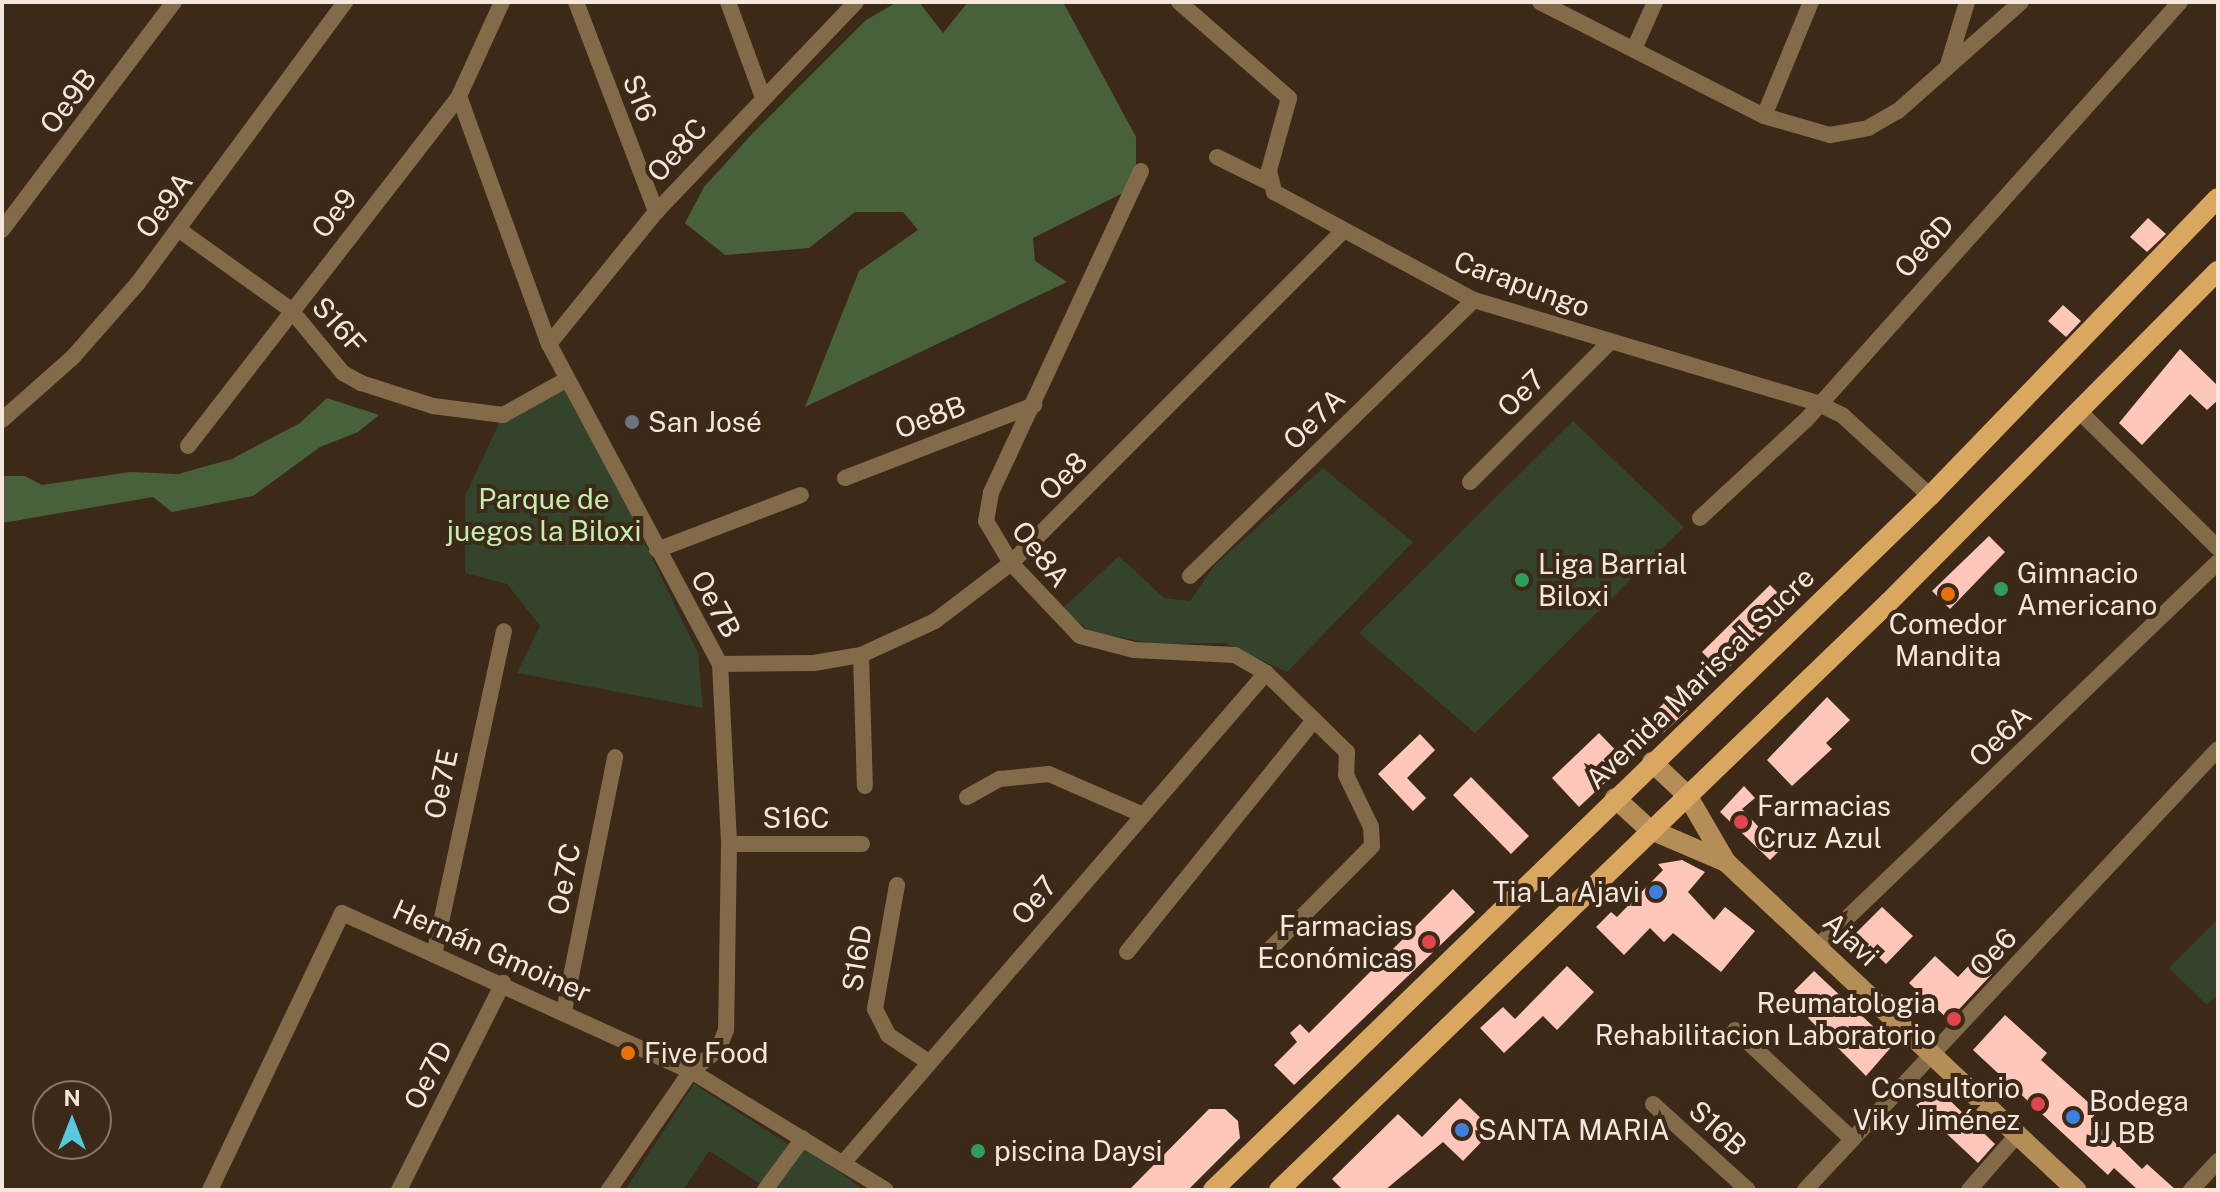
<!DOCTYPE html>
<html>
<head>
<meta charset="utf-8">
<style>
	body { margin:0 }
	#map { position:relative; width:2220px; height:1192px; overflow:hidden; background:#3d2918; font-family:"Public Sans",sans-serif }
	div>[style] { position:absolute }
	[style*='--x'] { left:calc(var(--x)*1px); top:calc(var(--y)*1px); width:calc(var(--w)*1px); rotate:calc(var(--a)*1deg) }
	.green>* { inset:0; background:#34432c }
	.forest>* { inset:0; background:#48613b }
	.building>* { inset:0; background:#ffc7ba }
	.street>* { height:16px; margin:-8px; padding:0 8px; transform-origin:8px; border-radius:8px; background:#836b4a }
	.secondary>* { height:20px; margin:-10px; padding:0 10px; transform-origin:10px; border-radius:10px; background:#b48d57 }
	.primary>* { height:20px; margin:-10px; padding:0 10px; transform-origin:10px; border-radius:10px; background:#d9a75f }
	.dots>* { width:22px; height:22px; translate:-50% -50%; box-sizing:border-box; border:4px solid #3d2918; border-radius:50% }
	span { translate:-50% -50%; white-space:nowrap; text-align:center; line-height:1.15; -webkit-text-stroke:8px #3d2918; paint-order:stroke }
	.street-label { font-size:28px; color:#f5e7dc }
	.poi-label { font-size:28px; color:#f5e7dc }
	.left { translate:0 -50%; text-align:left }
	.right { translate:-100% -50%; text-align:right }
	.park-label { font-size:28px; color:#c3eeae }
	.frame { position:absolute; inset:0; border:4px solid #f5e7dc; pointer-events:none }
	.north { position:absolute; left:32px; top:1080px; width:80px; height:80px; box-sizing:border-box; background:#3d2918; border:2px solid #877566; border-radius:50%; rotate:0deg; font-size:22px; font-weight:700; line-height:32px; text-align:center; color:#f5e7dc }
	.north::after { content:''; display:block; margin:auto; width:28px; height:36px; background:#56c9e1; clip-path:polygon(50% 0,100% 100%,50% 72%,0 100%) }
</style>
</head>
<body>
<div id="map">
	<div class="green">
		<div style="clip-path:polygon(566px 380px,698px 653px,703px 708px,517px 673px,540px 626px,507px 584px,465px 573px,465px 496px,503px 415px)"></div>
		<div style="clip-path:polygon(1573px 421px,1684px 527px,1475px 733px,1359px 633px)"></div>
		<div style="clip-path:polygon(1323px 468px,1413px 542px,1287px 672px,1225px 643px,1154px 644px,1090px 631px,1062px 609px,1119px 556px,1164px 598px,1190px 601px,1214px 566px)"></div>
		<div style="clip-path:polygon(2218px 919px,2218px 994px,2207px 1005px,2169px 968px)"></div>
		<div style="clip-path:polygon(694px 1084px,788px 1144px,761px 1184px,709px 1151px,683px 1190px,625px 1190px)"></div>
		<div style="clip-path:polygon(805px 1147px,860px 1187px,858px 1190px,774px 1190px)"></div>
	</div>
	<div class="forest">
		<div style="clip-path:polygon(897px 2px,919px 2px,943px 33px,968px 2px,1063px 2px,1136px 137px,1136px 164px,1123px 193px,1033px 238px,1035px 261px,1067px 282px,805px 407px,859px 271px,918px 230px,903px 212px,855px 212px,809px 248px,725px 255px,685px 223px,704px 187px,752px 134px,866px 20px)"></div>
		<div style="clip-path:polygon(327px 398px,379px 415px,358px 432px,320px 447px,253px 496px,172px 512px,153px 497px,2px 523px,2px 476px,25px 476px,42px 485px,130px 472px,178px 474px,232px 459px,300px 423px)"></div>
	</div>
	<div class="building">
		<div style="clip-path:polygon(2148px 218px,2166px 234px,2147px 252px,2130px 237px)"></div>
		<div style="clip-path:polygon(2063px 305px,2081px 321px,2066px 337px,2048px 321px)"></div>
		<div style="clip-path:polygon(2180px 349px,2218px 386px,2218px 400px,2207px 410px,2190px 394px,2142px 445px,2119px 423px)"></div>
		<div style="clip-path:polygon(1989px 536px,2005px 552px,1950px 609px,1932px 591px)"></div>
		<div style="clip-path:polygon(1770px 585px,1791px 606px,1723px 673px,1702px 652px)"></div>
		<div style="clip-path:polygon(1675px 693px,1689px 709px,1662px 734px,1647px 719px)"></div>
		<div style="clip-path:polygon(1827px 697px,1850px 720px,1826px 743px,1832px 749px,1792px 786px,1767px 760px)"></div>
		<div style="clip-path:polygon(1599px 733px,1627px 762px,1579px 807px,1552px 778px)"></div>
		<div style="clip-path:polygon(1420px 734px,1435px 750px,1407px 778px,1426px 798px,1413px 811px,1378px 774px)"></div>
		<div style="clip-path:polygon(1471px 777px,1529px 836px,1511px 854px,1453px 795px)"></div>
		<div style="clip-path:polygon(1744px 786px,1755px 798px,1742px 809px,1780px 850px,1770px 860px,1720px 812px)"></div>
		<div style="clip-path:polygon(1682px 860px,1705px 872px,1688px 892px,1714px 920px,1725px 907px,1755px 931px,1721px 972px,1673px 933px,1664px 942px,1650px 928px,1624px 955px,1596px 927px,1611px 912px,1617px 917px,1663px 870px,1658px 864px)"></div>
		<div style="clip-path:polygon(1453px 889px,1475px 912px,1294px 1085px,1274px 1065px,1297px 1042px,1290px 1033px,1300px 1024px,1309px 1033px)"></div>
		<div style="clip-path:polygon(1882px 907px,1913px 936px,1886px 964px,1855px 934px)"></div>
		<div style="clip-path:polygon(1935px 956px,1958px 977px,1976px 958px,1992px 974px,1949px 1020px,1909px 983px)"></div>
		<div style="clip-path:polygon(1567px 966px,1594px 992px,1557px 1030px,1543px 1016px,1504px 1053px,1480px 1028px,1503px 1007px,1515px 1019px)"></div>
		<div style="clip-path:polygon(1814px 971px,1893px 1045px,1866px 1076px,1808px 1018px,1815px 1011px,1794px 991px)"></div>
		<div style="clip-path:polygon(2005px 1015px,2047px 1053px,2041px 1060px,2098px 1111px,2091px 1119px,2142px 1169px,2147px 1164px,2176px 1190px,2138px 1190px,2114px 1168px,2108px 1175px,1973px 1050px)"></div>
		<div style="clip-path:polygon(1939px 1090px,1995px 1144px,1978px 1163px,1916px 1105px)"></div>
		<div style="clip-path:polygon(1460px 1098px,1493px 1130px,1463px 1161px,1443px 1142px,1385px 1190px,1343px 1190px,1332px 1179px,1398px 1114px,1422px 1137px)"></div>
		<div style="clip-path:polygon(1209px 1109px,1225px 1109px,1238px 1121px,1240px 1138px,1188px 1190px,1129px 1190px)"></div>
	</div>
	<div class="street">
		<div style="--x:576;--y:2;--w:225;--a:69.1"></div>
		<div style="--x:728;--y:2;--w:99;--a:69.9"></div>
		<div style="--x:1179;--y:2;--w:146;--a:41.1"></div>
		<div style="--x:1289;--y:98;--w:75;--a:105.5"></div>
		<div style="--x:1269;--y:170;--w:23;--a:77"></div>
		<div style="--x:1274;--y:192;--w:227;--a:28.4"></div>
		<div style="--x:1474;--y:300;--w:358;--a:16.7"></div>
		<div style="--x:1817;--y:403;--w:28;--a:26"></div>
		<div style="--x:1842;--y:415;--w:120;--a:42.6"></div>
		<div style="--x:1540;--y:2;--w:251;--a:27"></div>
		<div style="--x:1764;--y:116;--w:69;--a:16.1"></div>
		<div style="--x:1830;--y:135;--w:39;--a:-10"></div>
		<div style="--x:1868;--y:128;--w:34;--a:-30"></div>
		<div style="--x:1898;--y:111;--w:164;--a:-41.5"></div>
		<div style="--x:1634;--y:49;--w:51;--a:-65.9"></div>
		<div style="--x:1947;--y:68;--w:69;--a:-73.1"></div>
		<div style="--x:459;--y:96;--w:264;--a:70.1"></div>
		<div style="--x:549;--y:344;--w:363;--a:61.9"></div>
		<div style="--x:720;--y:664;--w:180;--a:87.1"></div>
		<div style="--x:729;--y:844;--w:186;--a:90.9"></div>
		<div style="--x:726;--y:1030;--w:22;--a:112"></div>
		<div style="--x:718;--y:1050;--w:34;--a:142"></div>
		<div style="--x:691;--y:1071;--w:145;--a:124.6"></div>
		<div style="--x:1764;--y:116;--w:123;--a:-67.6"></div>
		<div style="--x:1217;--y:157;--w:57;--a:26.1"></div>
		<div style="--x:1141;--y:171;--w:355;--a:115"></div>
		<div style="--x:991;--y:493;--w:28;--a:100"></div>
		<div style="--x:986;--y:521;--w:49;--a:59.2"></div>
		<div style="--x:1011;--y:563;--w:100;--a:46.6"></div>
		<div style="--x:1080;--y:636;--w:56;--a:14.5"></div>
		<div style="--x:1134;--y:650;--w:101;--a:2.8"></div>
		<div style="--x:1235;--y:655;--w:36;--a:30"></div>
		<div style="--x:1266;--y:673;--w:113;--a:44.3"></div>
		<div style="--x:1347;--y:752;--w:23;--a:92"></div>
		<div style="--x:1346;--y:775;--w:58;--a:64.3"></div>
		<div style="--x:1371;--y:827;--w:19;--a:87"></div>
		<div style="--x:1372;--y:846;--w:148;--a:134.7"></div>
		<div style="--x:178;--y:229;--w:139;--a:35.6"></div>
		<div style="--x:291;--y:310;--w:82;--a:50.5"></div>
		<div style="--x:343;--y:373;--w:21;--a:29"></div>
		<div style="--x:361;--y:383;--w:76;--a:17.7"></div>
		<div style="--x:433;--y:406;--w:71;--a:7.3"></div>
		<div style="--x:503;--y:415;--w:72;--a:-29.1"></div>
		<div style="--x:2;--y:230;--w:286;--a:-53"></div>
		<div style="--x:549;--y:344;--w:170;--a:-51"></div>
		<div style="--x:656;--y:212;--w:290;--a:-46.4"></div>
		<div style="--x:2081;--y:413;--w:192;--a:44.6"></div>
		<div style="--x:2;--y:420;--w:95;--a:-41.6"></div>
		<div style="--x:73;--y:357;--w:98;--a:-48.7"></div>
		<div style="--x:138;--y:283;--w:349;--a:-53.6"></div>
		<div style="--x:188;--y:446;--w:443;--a:-52.2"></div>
		<div style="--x:459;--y:96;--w:103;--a:-65.4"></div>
		<div style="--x:845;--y:478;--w:203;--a:-21.1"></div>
		<div style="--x:1470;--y:482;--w:198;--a:-45"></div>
		<div style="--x:1700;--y:518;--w:144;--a:-42.8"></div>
		<div style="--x:1806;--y:420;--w:561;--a:-48.18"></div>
		<div style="--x:657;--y:550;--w:154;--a:-20.9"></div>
		<div style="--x:1190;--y:576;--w:396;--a:-44.2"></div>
		<div style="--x:861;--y:655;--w:131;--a:88.3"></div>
		<div style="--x:720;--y:664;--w:94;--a:-0.6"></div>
		<div style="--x:814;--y:663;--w:48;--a:-9.7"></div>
		<div style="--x:861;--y:655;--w:81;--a:-24.7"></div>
		<div style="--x:935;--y:621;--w:96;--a:-37.3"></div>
		<div style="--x:1011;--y:563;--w:468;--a:-45"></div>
		<div style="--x:967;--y:797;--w:38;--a:-29"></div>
		<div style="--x:1000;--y:779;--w:49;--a:-5.8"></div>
		<div style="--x:1049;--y:774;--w:100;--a:23.5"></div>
		<div style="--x:729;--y:844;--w:133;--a:0"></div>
		<div style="--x:897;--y:885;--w:126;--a:100.1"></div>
		<div style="--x:875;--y:1009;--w:29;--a:63"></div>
		<div style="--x:888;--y:1035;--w:50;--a:33.7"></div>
		<div style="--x:1818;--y:946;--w:554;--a:-43.83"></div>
		<div style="--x:435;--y:950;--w:326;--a:-77.8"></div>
		<div style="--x:1127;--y:952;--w:298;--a:-51.1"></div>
		<div style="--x:564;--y:1011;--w:259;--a:-78.6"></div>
		<div style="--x:1735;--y:1030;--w:160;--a:43"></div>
		<div style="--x:1653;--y:1104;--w:128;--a:42.2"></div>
		<div style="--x:844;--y:1162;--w:646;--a:-49.21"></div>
		<div style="--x:210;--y:1190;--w:307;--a:-64.5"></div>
		<div style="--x:342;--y:913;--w:383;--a:24.4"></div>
		<div style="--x:691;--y:1071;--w:228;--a:31.4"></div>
		<div style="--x:399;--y:1190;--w:232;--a:-63.3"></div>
		<div style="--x:765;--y:1190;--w:64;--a:-53.8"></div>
		<div style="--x:1805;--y:1190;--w:604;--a:-46.88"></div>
		<div style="--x:1969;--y:1190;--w:74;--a:-48.8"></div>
		<div style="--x:2191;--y:1190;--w:40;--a:-47"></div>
	</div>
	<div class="secondary">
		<div style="--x:1652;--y:762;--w:48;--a:43.3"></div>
		<div style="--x:1687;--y:795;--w:78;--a:59.8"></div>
		<div style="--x:1726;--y:862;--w:480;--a:43.1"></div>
		<div style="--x:1615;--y:798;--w:46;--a:42.4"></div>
		<div style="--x:1649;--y:829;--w:84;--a:23.2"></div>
	</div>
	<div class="primary">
		<div style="--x:1213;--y:1190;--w:998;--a:-44.07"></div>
		<div style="--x:1930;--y:496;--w:414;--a:-46"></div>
		<div style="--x:1279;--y:1190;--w:847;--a:-43.95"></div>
		<div style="--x:1889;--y:602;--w:467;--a:-45.2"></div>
	</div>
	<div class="dots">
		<div style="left:632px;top:422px;background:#6b7280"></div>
		<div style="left:1522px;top:580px;background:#2e9e5b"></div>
		<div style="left:2001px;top:589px;background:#2e9e5b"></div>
		<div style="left:1948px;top:594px;background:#e8710a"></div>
		<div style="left:1741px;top:822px;background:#e0444e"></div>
		<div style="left:1656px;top:892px;background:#3f7fe0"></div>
		<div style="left:1429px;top:942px;background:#e0444e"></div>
		<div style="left:1954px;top:1019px;background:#e0444e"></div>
		<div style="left:628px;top:1053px;background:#e8710a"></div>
		<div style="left:2038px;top:1104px;background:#e0444e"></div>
		<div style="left:2073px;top:1117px;background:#3f7fe0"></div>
		<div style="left:1462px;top:1130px;background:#3f7fe0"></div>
		<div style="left:978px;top:1151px;background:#2e9e5b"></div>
	</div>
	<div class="street-label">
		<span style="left:640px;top:98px;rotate:69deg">S16</span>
		<span style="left:68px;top:101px;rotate:-53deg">Oe9B</span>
		<span style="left:677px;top:150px;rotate:-48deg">Oe8C</span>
		<span style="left:164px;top:205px;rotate:-53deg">Oe9A</span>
		<span style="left:334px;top:213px;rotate:-52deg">Oe9</span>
		<span style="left:1924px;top:246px;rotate:-48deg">Oe6D</span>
		<span style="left:1522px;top:284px;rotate:20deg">Carapungo</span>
		<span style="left:339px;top:325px;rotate:48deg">S16F</span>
		<span style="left:1521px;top:393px;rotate:-45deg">Oe7</span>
		<span style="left:930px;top:417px;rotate:-21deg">Oe8B</span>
		<span style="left:1314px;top:419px;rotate:-44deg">Oe7A</span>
		<span style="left:1063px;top:476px;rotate:-45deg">Oe8</span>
		<span style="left:1041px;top:554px;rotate:52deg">Oe8A</span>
		<span style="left:716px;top:604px;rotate:61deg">Oe7B</span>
		<span style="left:1700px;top:678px;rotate:-44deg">Avenida Mariscal Sucre</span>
		<span style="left:2000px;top:736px;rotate:-44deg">Oe6A</span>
		<span style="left:441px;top:784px;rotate:-78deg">Oe7E</span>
		<span style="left:796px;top:818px">S16C</span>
		<span style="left:564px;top:879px;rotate:-79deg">Oe7C</span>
		<span style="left:1034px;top:900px;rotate:-50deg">Oe7</span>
		<span style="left:1851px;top:939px;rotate:43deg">Ajavi</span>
		<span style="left:492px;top:951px;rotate:24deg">Hernán Gmoiner</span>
		<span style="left:1993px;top:952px;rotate:-47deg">Oe6</span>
		<span style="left:857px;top:958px;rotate:-81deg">S16D</span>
		<span style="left:428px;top:1075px;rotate:-63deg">Oe7D</span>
		<span style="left:1718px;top:1128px;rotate:42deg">S16B</span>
	</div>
	<div class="poi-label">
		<span class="left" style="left:648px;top:422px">San José</span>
		<span class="left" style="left:1538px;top:580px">Liga Barrial<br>Biloxi</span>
		<span class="left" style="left:2017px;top:589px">Gimnacio<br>Americano</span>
		<span style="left:1948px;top:640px">Comedor<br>Mandita</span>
		<span class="left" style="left:1757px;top:822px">Farmacias<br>Cruz Azul</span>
		<span class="right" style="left:1640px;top:892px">Tia La Ajavi</span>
		<span class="right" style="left:1413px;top:942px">Farmacias<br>Económicas</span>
		<span class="right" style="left:1936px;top:1019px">Reumatologia<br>Rehabilitacion Laboratorio</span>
		<span class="left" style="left:644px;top:1053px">Five Food</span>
		<span class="right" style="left:2020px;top:1104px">Consultorio<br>Viky Jiménez</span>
		<span class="left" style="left:2089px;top:1117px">Bodega<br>JJ BB</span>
		<span class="left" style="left:1478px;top:1130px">SANTA MARIA</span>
		<span class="left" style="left:994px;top:1151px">piscina Daysi</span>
	</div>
	<div class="park-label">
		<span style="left:544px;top:515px">Parque de<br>juegos la Biloxi</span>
	</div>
	<div class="frame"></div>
	<div class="north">N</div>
</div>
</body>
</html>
